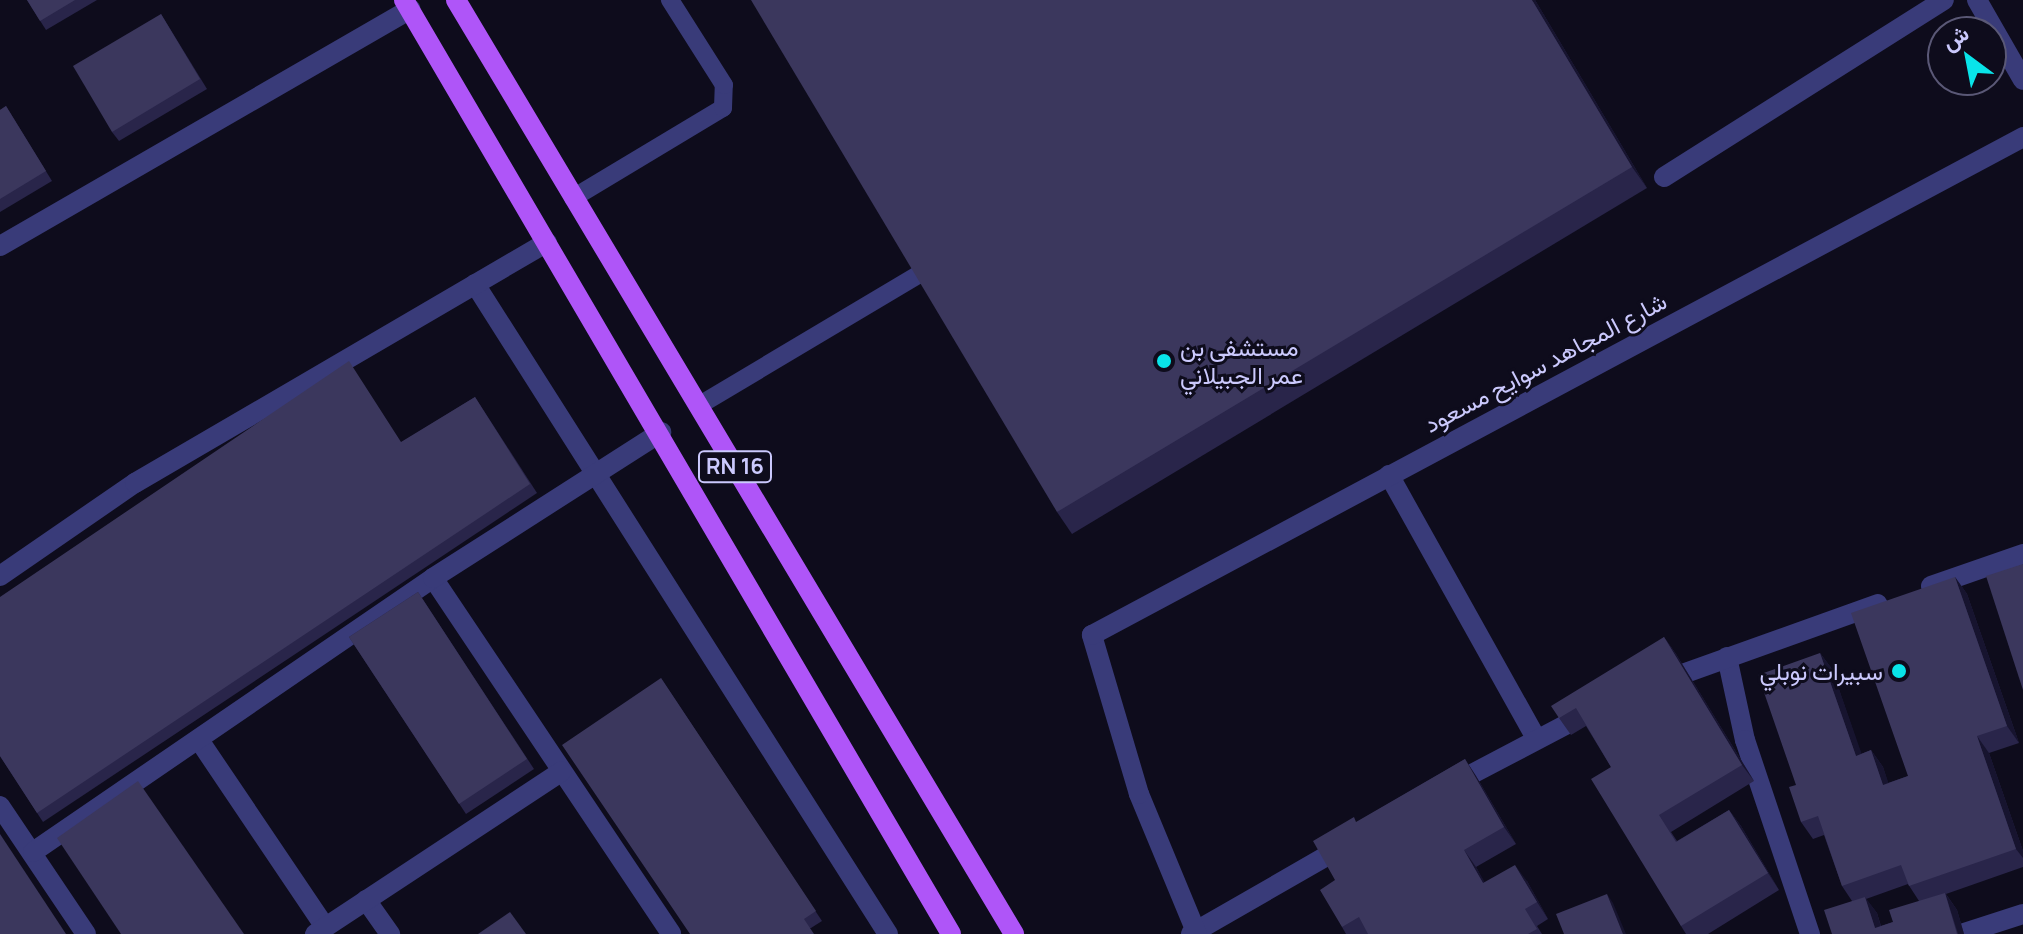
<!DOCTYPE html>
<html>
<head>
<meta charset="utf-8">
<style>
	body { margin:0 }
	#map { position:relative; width:2023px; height:934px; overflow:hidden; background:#0e0c1c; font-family:Manrope,Vazirmatn,sans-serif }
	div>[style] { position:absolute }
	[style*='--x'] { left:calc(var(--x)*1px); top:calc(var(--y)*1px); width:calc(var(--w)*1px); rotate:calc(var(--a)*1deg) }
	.lane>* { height:18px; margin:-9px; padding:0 9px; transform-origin:9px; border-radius:9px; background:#393b79 }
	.street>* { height:20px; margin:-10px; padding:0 10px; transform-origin:10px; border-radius:10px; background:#393b79 }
	.primary>* { height:20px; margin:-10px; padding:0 10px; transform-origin:10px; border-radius:10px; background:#af55f8 }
	.wall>* { inset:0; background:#29254a }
	.shaded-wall>* { inset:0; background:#17142f }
	.building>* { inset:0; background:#3b375d }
	.dots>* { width:22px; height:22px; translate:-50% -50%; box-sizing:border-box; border:4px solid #0e0c1c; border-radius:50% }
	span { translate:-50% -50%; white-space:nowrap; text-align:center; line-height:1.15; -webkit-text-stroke:6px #0e0c1c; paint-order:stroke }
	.shield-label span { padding:2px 6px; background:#0e0c1c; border:2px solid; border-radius:6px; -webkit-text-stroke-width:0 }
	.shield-label { font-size:22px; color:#cbc9fd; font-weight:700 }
	.poi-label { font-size:24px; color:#cbc9fd }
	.left { translate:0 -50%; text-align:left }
	.right { translate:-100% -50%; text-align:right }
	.street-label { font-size:24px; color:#cbc9fd }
	.north { position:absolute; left:1927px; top:16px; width:80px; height:80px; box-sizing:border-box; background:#0e0c1c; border:2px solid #5a5876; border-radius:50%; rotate:328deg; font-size:22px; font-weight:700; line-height:32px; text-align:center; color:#cbc9fd }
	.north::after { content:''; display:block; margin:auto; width:28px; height:36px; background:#09e4e9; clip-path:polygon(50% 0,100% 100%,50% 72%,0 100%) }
</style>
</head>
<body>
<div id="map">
	<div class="lane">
		<div style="--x:573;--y:198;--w:175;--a:-31"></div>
		<div style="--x:723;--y:108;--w:23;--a:-88"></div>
		<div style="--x:724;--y:85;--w:101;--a:-122.4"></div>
		<div style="--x:698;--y:406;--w:277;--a:-30.8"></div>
	</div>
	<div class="street">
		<div style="--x:1977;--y:0;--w:92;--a:60.1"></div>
		<div style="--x:1664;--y:177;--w:331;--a:-32.3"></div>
		<div style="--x:0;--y:246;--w:474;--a:-30"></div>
		<div style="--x:475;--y:284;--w:770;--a:57.57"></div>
		<div style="--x:1389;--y:475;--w:299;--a:60.8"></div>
		<div style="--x:0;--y:576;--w:164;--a:-34.6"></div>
		<div style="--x:135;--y:483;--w:477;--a:-30.3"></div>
		<div style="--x:433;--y:578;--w:428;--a:56.2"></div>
		<div style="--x:1931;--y:586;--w:97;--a:-19.2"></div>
		<div style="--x:1727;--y:657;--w:85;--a:77.8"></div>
		<div style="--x:1745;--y:740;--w:205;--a:71.5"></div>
		<div style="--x:1663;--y:681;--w:228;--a:-19.7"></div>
		<div style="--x:199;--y:740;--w:225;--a:56"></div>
		<div style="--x:1451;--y:785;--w:153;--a:-27.7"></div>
		<div style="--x:0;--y:806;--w:154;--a:56.1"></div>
		<div style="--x:33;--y:852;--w:485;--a:-34.4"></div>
		<div style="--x:433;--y:578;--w:271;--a:-32.6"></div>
		<div style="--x:366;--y:900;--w:42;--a:54.8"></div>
		<div style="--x:315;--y:934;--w:295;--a:-33.4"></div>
		<div style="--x:1191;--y:934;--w:177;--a:-29.9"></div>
		<div style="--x:1197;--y:934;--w:152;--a:-112.5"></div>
		<div style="--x:1139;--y:794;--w:166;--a:-106.5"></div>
		<div style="--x:1092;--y:635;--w:1056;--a:-28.14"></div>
		<div style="--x:1961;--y:934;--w:65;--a:-17.9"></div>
	</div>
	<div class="primary">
		<div style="--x:404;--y:0;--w:1082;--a:59.64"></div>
		<div style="--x:456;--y:0;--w:1088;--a:59.14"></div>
	</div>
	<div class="wall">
		<div style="clip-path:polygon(27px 0,97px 0,46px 30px)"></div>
		<div style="clip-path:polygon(1535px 0,1647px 188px,1072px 534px,1057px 512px)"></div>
		<div style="clip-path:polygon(161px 14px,207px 89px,119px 141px,112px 132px)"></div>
		<div style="clip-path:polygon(6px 106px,52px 181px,0 212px,0 110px)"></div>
		<div style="clip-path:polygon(475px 397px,537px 493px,43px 822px,0 756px,402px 442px)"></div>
		<div style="clip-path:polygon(evenodd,1955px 577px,1967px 594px,2019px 743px,1989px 753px,2023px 851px,2023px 867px,1946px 894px,1957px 910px,1964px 934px,1832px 934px,1852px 901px,1842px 886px,1824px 835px,1813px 839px,1801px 822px,1796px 785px,1820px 653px,1832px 669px,1861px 754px,1871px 750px,1883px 767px,1888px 783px,1908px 776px,1955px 577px,1908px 884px,1919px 901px,1893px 922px,1881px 926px,1877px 913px,1866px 899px,1908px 884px)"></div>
		<div style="clip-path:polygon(418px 592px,534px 769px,466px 814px,349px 637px)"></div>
		<div style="clip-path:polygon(1664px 637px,1676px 654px,1754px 781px,1671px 832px,1677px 841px,1729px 810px,1741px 826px,1779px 890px,1708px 934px,1686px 934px,1681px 926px,1611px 767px,1586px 726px,1571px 735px,1559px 718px)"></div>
		<div style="clip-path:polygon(661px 678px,822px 921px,811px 928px,690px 934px)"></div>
		<div style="clip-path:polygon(1465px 759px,1476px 776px,1516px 844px,1476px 867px,1484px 882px,1527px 881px,1548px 919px,1537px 926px,1542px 934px,1346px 934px,1342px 927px,1357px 822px)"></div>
	</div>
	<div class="shaded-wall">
		<div style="clip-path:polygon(1532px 0,1535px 0,1647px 188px,1632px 167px)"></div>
		<div style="clip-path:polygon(1955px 577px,1967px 594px,2019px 743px,2007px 726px)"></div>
		<div style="clip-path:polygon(1664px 637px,1676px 654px,1754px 781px,1742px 765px)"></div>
		<div style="clip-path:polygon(1820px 653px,1832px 669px,1868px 772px,1856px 756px)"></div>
		<div style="clip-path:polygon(1977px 736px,1989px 753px,2023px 851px,2023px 858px,2016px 849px)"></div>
		<div style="clip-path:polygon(1871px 750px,1883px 767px,1895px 802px,1883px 785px)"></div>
		<div style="clip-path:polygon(1465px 759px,1476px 776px,1516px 844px,1504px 827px)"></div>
		<div style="clip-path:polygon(1729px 810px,1741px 826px,1779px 890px,1768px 873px)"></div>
		<div style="clip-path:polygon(1464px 850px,1476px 867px,1495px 900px,1483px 883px)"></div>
		<div style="clip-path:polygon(1515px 865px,1527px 881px,1548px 919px,1537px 902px)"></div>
		<div style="clip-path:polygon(1945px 893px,1957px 910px,1964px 934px,1958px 934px)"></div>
		<div style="clip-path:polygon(1607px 894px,1613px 903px,1626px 934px,1623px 934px)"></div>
		<div style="clip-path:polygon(1865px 897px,1877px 913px,1883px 934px,1875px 928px)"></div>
	</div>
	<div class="building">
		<div style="clip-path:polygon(27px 0,75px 0,40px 21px)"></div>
		<div style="clip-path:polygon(751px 0,1532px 0,1632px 167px,1057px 512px)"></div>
		<div style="clip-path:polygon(161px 14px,200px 79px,112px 132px,73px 66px)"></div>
		<div style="clip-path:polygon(6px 106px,46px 171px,0 199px,0 110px)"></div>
		<div style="clip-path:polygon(349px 361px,401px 442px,475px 397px,530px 484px,37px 813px,0 756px,0 597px)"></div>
		<div style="clip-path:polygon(2023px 564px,2023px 690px,1986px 576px)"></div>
		<div style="clip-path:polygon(1955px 577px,2007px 726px,1977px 736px,2016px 849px,1909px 886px,1901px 865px,1842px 886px,1818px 816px,1801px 822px,1789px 787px,1796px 785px,1758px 675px,1820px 653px,1856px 756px,1871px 750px,1883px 785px,1908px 776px,1851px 613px)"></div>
		<div style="clip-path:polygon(418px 592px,527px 759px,459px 804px,349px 637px)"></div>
		<div style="clip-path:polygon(1664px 637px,1742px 765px,1659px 815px,1676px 842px,1729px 810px,1768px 873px,1681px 926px,1591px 779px,1611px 767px,1576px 708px,1559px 718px,1551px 706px)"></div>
		<div style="clip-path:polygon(661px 678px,816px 911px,804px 919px,814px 934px,690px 934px,562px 745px)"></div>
		<div style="clip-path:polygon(1465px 759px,1504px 827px,1464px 850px,1483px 883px,1515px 865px,1537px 902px,1525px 909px,1537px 929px,1528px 934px,1368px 934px,1359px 917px,1342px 927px,1320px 890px,1335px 880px,1313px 841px,1354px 817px,1356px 822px)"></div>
		<div style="clip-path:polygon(138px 781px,244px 934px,121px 934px,57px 838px)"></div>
		<div style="clip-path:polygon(0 834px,66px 934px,0 934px)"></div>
		<div style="clip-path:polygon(1945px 893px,1957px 934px,1832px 934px,1824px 910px,1865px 897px,1875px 928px,1893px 922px,1889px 910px)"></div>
		<div style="clip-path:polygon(1607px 894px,1623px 934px,1564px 934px,1556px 914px)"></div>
		<div style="clip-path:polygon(510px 912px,526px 934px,478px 934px)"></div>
	</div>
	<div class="dots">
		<div style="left:1164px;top:361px;background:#09e4e9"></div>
		<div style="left:1899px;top:671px;background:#09e4e9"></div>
	</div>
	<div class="shield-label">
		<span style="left:735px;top:467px">RN 16</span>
	</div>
	<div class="poi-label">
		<span class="left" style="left:1180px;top:361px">مستشفى بن<br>عمر الجبيلاني</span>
		<span class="right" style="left:1883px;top:671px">سبيرات نوبلي</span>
	</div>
	<div class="street-label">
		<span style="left:1545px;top:362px;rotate:-28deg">شارع المجاهد سوايح مسعود</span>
	</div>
	<div class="north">ش</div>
</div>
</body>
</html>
